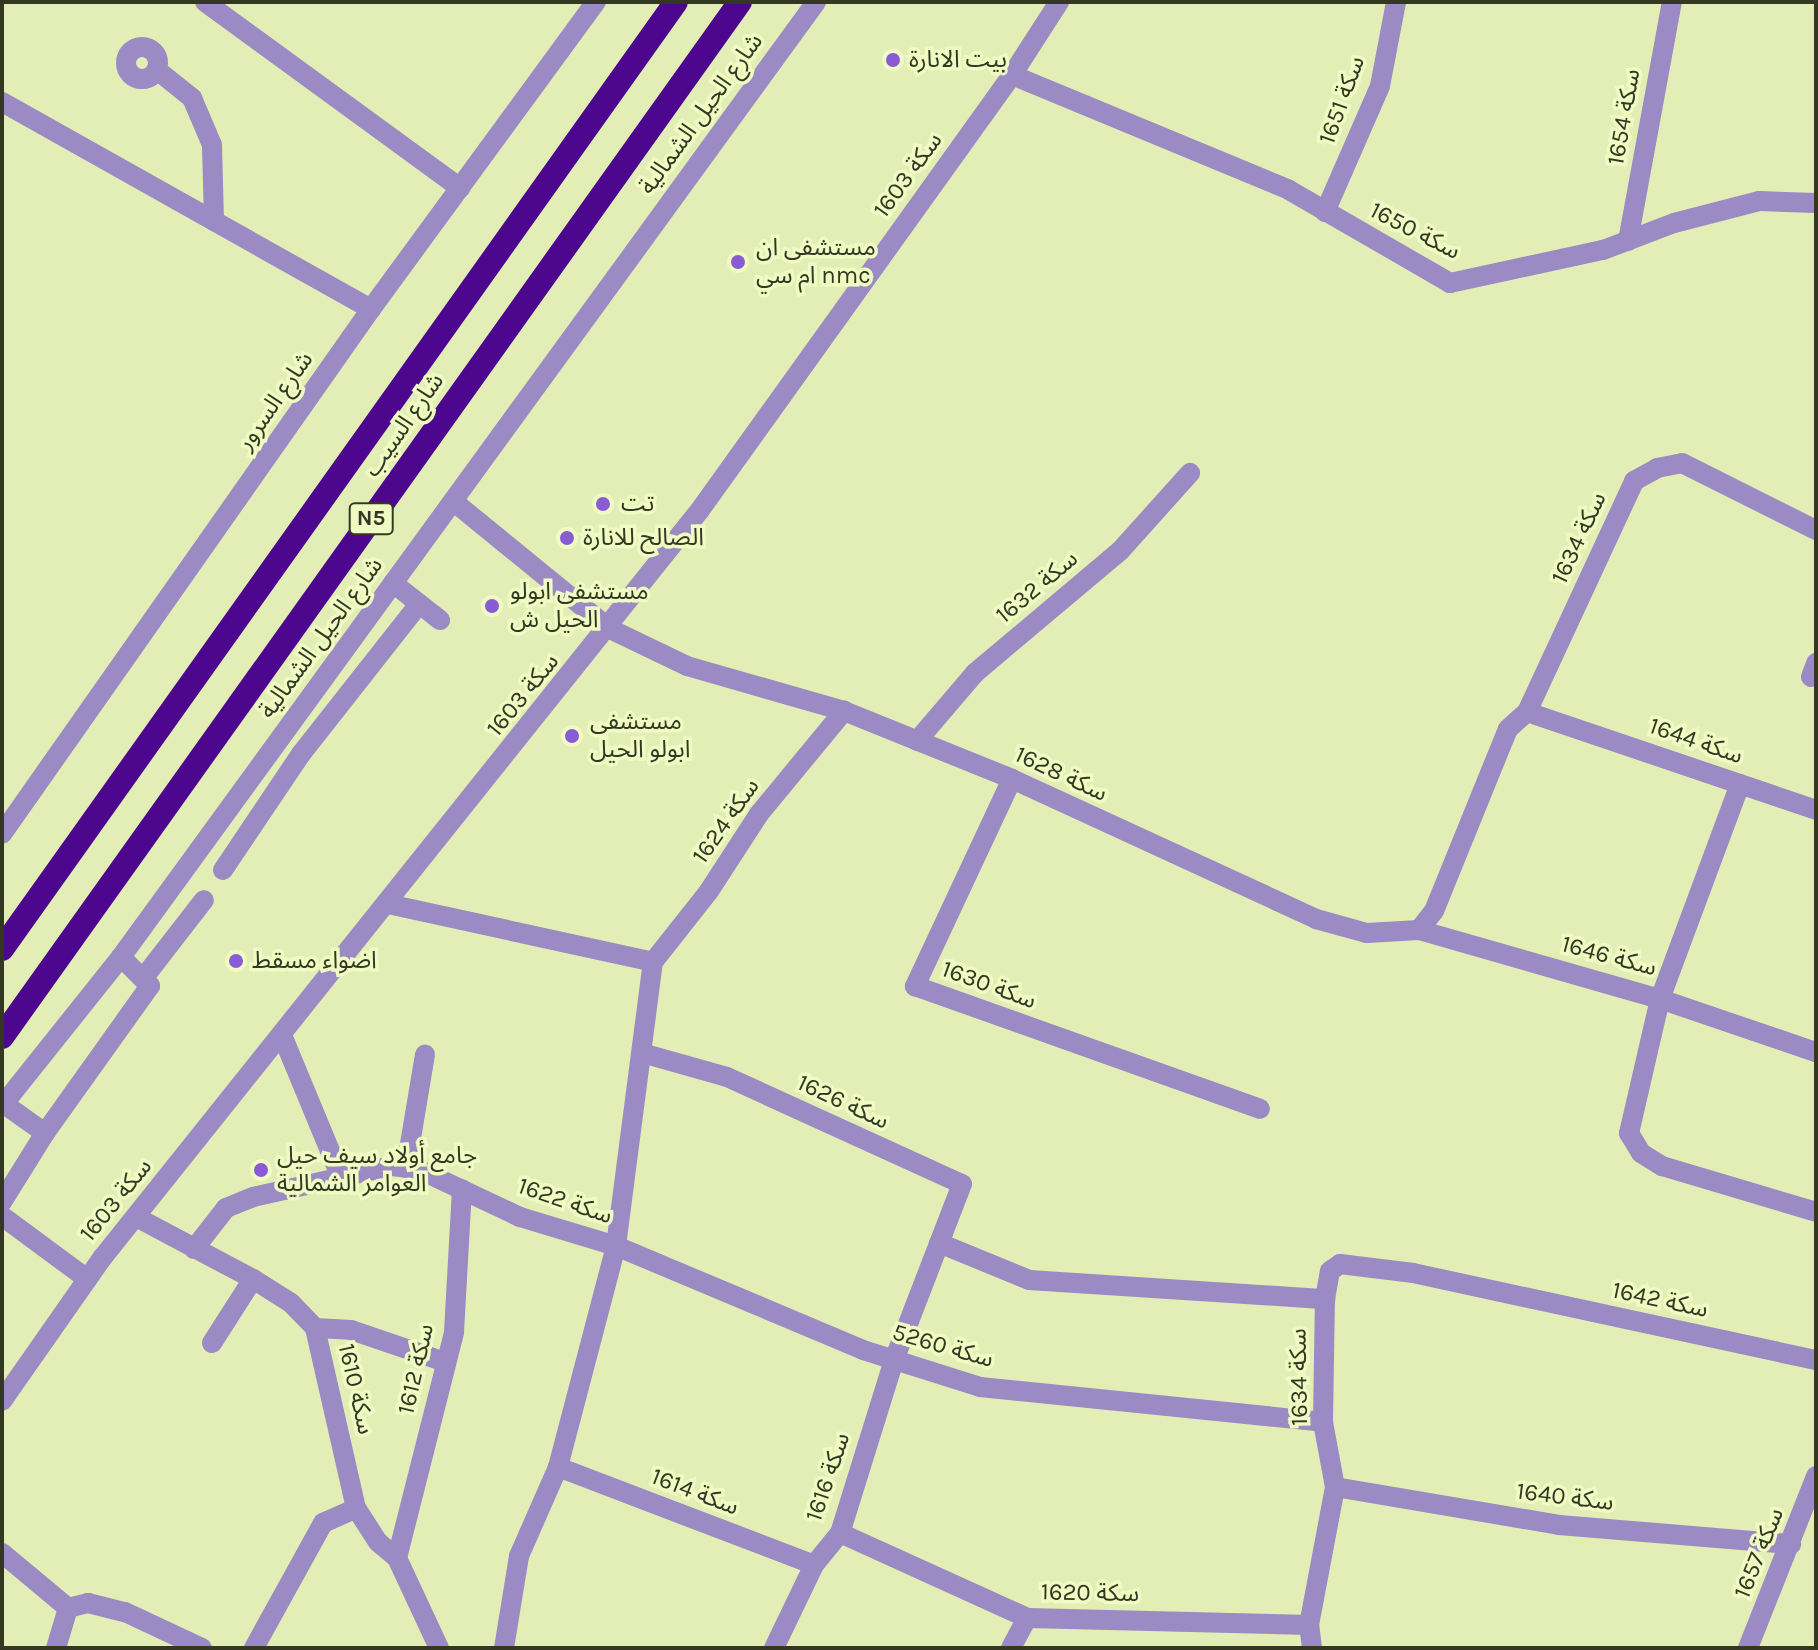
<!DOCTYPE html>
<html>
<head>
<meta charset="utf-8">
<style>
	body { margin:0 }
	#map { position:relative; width:1818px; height:1650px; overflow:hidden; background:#e2eeb5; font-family:Karla,"Noto Sans Arabic",sans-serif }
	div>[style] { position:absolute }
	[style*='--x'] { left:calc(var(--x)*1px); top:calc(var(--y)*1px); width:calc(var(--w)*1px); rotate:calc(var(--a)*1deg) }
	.minor>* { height:20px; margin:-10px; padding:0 10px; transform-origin:10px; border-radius:10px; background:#9b8ac3 }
	.minor>.ring { margin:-10px; padding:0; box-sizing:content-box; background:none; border:20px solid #9b8ac3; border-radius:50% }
	.highway>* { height:24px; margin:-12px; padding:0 12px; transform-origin:12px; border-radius:12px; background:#4c078e }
	.dots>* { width:22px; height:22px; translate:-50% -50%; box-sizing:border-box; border:4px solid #effbc2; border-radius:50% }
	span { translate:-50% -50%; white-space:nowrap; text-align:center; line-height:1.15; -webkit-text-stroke:7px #effbc2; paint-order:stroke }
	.shield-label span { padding:2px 6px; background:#effbc2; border:2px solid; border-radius:6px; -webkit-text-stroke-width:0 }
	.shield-label { font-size:22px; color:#343822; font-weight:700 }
	.poi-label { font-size:24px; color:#343822 }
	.left { translate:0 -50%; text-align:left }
	.street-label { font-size:24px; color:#343822 }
	.frame { position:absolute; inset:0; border:4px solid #343822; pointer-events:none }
</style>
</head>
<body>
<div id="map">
	<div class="minor">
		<div style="--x:205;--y:2;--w:316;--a:36.1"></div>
		<div class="ring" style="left:126px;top:47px;width:12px;height:12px"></div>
		<div style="--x:157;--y:70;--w:45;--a:38.7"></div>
		<div style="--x:192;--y:98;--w:51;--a:66.9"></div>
		<div style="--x:212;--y:145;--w:76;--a:88.5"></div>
		<div style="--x:1012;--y:75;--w:300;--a:22.5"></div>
		<div style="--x:1289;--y:190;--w:186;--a:30"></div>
		<div style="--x:1450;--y:283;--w:157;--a:-12.2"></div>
		<div style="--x:1603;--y:250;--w:76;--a:-20.8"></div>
		<div style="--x:1674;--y:223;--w:88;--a:-14.5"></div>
		<div style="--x:1759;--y:201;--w:57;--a:2"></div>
		<div style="--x:2;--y:102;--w:423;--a:29.3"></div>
		<div style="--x:1325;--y:212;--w:137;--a:-66.4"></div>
		<div style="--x:1380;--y:86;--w:86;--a:-79.2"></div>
		<div style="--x:1628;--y:241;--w:243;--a:-79.6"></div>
		<div style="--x:453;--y:501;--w:203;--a:39.2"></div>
		<div style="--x:610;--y:629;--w:85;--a:25.7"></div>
		<div style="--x:687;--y:666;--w:163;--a:16"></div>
		<div style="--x:844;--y:711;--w:181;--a:22"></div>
		<div style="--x:1012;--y:779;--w:335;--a:24.7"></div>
		<div style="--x:1316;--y:919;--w:53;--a:15.4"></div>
		<div style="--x:1367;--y:933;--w:52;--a:-3.3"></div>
		<div style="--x:1419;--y:930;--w:24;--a:-52"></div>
		<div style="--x:1434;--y:911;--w:196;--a:-67.9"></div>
		<div style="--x:1508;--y:729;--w:25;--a:-42"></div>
		<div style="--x:1527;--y:712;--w:305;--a:18.7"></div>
		<div style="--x:393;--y:583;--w:60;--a:38.2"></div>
		<div style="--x:1811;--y:677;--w:15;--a:-70"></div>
		<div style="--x:1527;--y:712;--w:255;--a:-65.1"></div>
		<div style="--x:1634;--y:481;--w:26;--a:-29"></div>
		<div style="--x:1657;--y:468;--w:25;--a:-11"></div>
		<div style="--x:1682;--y:463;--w:150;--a:26.6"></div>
		<div style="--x:917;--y:741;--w:89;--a:-49.5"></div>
		<div style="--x:975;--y:673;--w:189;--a:-40.1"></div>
		<div style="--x:1120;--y:551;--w:105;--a:-48.1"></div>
		<div style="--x:1012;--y:779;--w:229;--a:115.1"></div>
		<div style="--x:915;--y:986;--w:366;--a:19.6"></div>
		<div style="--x:1740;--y:784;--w:229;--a:110.4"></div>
		<div style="--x:1660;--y:999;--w:138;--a:103"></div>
		<div style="--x:1629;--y:1133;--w:23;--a:59"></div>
		<div style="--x:1641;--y:1153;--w:25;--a:32"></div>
		<div style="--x:1662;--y:1166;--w:161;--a:16.6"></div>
		<div style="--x:2;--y:834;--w:642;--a:-54.9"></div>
		<div style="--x:371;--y:309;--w:381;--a:-53.8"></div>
		<div style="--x:223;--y:870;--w:140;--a:-56.1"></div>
		<div style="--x:301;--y:754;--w:191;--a:-51.8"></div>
		<div style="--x:388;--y:904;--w:271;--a:12.3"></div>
		<div style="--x:1419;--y:930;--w:251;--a:16"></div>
		<div style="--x:1660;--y:999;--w:165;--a:18.8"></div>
		<div style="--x:145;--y:976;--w:96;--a:-52.2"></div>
		<div style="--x:282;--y:1035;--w:152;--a:67.5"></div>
		<div style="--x:642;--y:1053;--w:88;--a:15.8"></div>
		<div style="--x:727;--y:1077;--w:258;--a:24.5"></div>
		<div style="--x:962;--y:1184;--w:189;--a:111.1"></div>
		<div style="--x:894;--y:1360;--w:181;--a:107.3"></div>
		<div style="--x:840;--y:1533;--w:41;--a:129.1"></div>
		<div style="--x:814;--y:1565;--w:92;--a:115.7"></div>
		<div style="--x:4;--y:1104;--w:50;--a:35.3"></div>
		<div style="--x:45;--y:1133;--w:181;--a:-54.5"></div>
		<div style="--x:150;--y:986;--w:41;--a:-135"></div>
		<div style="--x:2;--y:1106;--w:191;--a:-51.4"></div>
		<div style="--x:121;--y:957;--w:1181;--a:-53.95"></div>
		<div style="--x:406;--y:1168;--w:115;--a:-80.5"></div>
		<div style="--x:2;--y:1202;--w:81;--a:-58.1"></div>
		<div style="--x:2;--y:1216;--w:106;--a:36.5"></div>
		<div style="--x:136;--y:1217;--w:132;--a:27.9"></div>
		<div style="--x:253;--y:1279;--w:45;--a:32.3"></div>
		<div style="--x:291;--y:1303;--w:35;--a:46"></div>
		<div style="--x:315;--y:1328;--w:185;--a:77.2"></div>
		<div style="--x:356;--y:1508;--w:40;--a:57.1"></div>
		<div style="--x:378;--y:1542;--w:25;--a:40"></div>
		<div style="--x:397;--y:1558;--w:99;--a:65"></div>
		<div style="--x:939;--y:1243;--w:97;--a:22.3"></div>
		<div style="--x:1029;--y:1280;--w:297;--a:3.7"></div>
		<div style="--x:194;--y:1249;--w:52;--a:-52"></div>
		<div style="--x:226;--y:1208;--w:29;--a:-22"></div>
		<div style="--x:253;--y:1197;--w:142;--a:-12.6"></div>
		<div style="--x:392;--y:1166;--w:26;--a:7"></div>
		<div style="--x:418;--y:1169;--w:113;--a:25.2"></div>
		<div style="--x:520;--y:1217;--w:100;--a:16.8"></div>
		<div style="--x:616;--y:1246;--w:268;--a:22.8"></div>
		<div style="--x:863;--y:1350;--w:123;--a:17.5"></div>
		<div style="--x:980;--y:1387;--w:345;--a:5.8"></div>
		<div style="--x:315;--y:1328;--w:36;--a:3"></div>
		<div style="--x:351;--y:1330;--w:99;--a:18.8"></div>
		<div style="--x:212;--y:1343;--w:76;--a:-57.4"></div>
		<div style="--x:2;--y:1401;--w:176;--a:-55"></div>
		<div style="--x:103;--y:1257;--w:956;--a:-51.37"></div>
		<div style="--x:700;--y:510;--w:535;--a:-54.35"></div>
		<div style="--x:1012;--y:75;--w:87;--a:-57.2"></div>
		<div style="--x:558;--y:1467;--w:274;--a:20.9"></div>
		<div style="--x:1335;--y:1487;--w:227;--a:9.6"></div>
		<div style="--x:1559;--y:1525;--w:233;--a:4.7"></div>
		<div style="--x:840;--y:1533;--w:205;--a:24.4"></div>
		<div style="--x:1027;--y:1618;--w:282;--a:1.4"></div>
		<div style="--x:2;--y:1553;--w:86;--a:39.8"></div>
		<div style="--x:397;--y:1558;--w:233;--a:-75.8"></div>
		<div style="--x:454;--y:1332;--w:143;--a:-86.8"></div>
		<div style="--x:56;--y:1648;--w:42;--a:-73.3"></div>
		<div style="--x:68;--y:1608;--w:21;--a:-14"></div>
		<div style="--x:88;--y:1603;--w:38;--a:14"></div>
		<div style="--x:125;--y:1612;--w:85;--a:25.1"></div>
		<div style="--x:254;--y:1648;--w:143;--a:-61.1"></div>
		<div style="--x:323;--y:1523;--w:36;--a:-24"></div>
		<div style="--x:504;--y:1648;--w:93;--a:-80.7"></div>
		<div style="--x:519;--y:1556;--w:97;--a:-66.3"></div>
		<div style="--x:558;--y:1467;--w:228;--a:-75.3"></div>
		<div style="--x:616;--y:1246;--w:286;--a:-82.6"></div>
		<div style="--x:653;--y:962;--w:90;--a:-51.7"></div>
		<div style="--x:709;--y:891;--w:92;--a:-57"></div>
		<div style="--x:759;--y:814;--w:134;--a:-50.5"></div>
		<div style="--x:1011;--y:1648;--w:34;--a:-62"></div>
		<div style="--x:1312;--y:1648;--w:23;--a:-97"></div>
		<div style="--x:1309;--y:1625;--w:140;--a:-79.3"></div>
		<div style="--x:1335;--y:1487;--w:66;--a:-100.5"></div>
		<div style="--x:1323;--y:1422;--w:123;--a:-89.1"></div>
		<div style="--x:1325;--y:1299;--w:28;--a:-80"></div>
		<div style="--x:1330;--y:1271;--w:12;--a:-35"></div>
		<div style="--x:1340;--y:1264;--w:74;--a:7"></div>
		<div style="--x:1413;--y:1273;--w:412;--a:12.2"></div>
		<div style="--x:1748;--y:1648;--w:185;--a:-68.4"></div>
	</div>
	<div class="highway">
		<div style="--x:2;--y:949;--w:1162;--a:-54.56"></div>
		<div style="--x:2;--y:1037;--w:1271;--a:-54.51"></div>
	</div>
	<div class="dots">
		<div style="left:893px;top:60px;background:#895cd6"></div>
		<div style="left:738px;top:262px;background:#895cd6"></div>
		<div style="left:603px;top:504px;background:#895cd6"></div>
		<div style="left:567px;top:538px;background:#895cd6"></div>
		<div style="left:492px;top:606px;background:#895cd6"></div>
		<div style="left:572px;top:736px;background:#895cd6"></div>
		<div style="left:236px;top:961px;background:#895cd6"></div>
		<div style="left:261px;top:1170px;background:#895cd6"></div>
	</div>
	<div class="shield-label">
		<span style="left:371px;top:519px">N5</span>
	</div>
	<div class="poi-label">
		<span class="left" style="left:909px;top:60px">بيت الانارة</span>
		<span class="left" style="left:756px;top:262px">مستشفى ان<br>ام سي nmc</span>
		<span class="left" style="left:621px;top:504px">تت</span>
		<span class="left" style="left:583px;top:538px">الصالح للانارة</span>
		<span class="left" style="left:510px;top:606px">مستشفى ابولو<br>الحيل ش</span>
		<span class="left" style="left:590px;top:736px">مستشفى<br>ابولو الحيل</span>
		<span class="left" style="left:252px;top:961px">اضواء مسقط</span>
		<span class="left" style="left:277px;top:1170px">جامع أولاد سيف حيل<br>العوامر الشمالية</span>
	</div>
	<div class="street-label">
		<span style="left:1342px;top:100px;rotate:-70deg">سكة 1651</span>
		<span style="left:701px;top:114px;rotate:-54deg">شارع الحيل الشمالية</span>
		<span style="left:1624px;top:117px;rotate:-80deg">سكة 1654</span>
		<span style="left:908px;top:175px;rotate:-54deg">سكة 1603</span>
		<span style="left:1415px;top:231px;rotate:27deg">سكة 1650</span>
		<span style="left:275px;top:401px;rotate:-55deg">شارع السرور</span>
		<span style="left:404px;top:425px;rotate:-55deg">شارع السيب</span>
		<span style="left:1579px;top:538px;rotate:-65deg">سكة 1634</span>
		<span style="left:1037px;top:587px;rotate:-40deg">سكة 1632</span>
		<span style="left:321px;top:638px;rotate:-54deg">شارع الحيل الشمالية</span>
		<span style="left:523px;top:695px;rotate:-51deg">سكة 1603</span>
		<span style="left:1696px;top:741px;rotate:19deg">سكة 1644</span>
		<span style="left:1061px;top:774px;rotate:25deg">سكة 1628</span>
		<span style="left:726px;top:821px;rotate:-55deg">سكة 1624</span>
		<span style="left:1609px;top:956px;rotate:15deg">سكة 1646</span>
		<span style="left:989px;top:985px;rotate:20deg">سكة 1630</span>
		<span style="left:843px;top:1102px;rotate:25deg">سكة 1626</span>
		<span style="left:116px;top:1200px;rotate:-51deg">سكة 1603</span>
		<span style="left:565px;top:1201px;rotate:19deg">سكة 1622</span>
		<span style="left:1660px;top:1300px;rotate:12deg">سكة 1642</span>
		<span style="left:943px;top:1346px;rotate:16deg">سكة 5260</span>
		<span style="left:416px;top:1369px;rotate:-77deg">سكة 1612</span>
		<span style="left:1299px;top:1377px;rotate:-91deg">سكة 1634</span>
		<span style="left:356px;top:1389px;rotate:77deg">سكة 1610</span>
		<span style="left:828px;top:1477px;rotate:-71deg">سكة 1616</span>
		<span style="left:695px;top:1492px;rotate:21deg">سكة 1614</span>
		<span style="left:1565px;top:1497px;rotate:7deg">سكة 1640</span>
		<span style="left:1759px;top:1553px;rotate:-68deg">سكة 1657</span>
		<span style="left:1090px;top:1593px;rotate:1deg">سكة 1620</span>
	</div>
	<div class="frame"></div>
</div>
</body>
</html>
